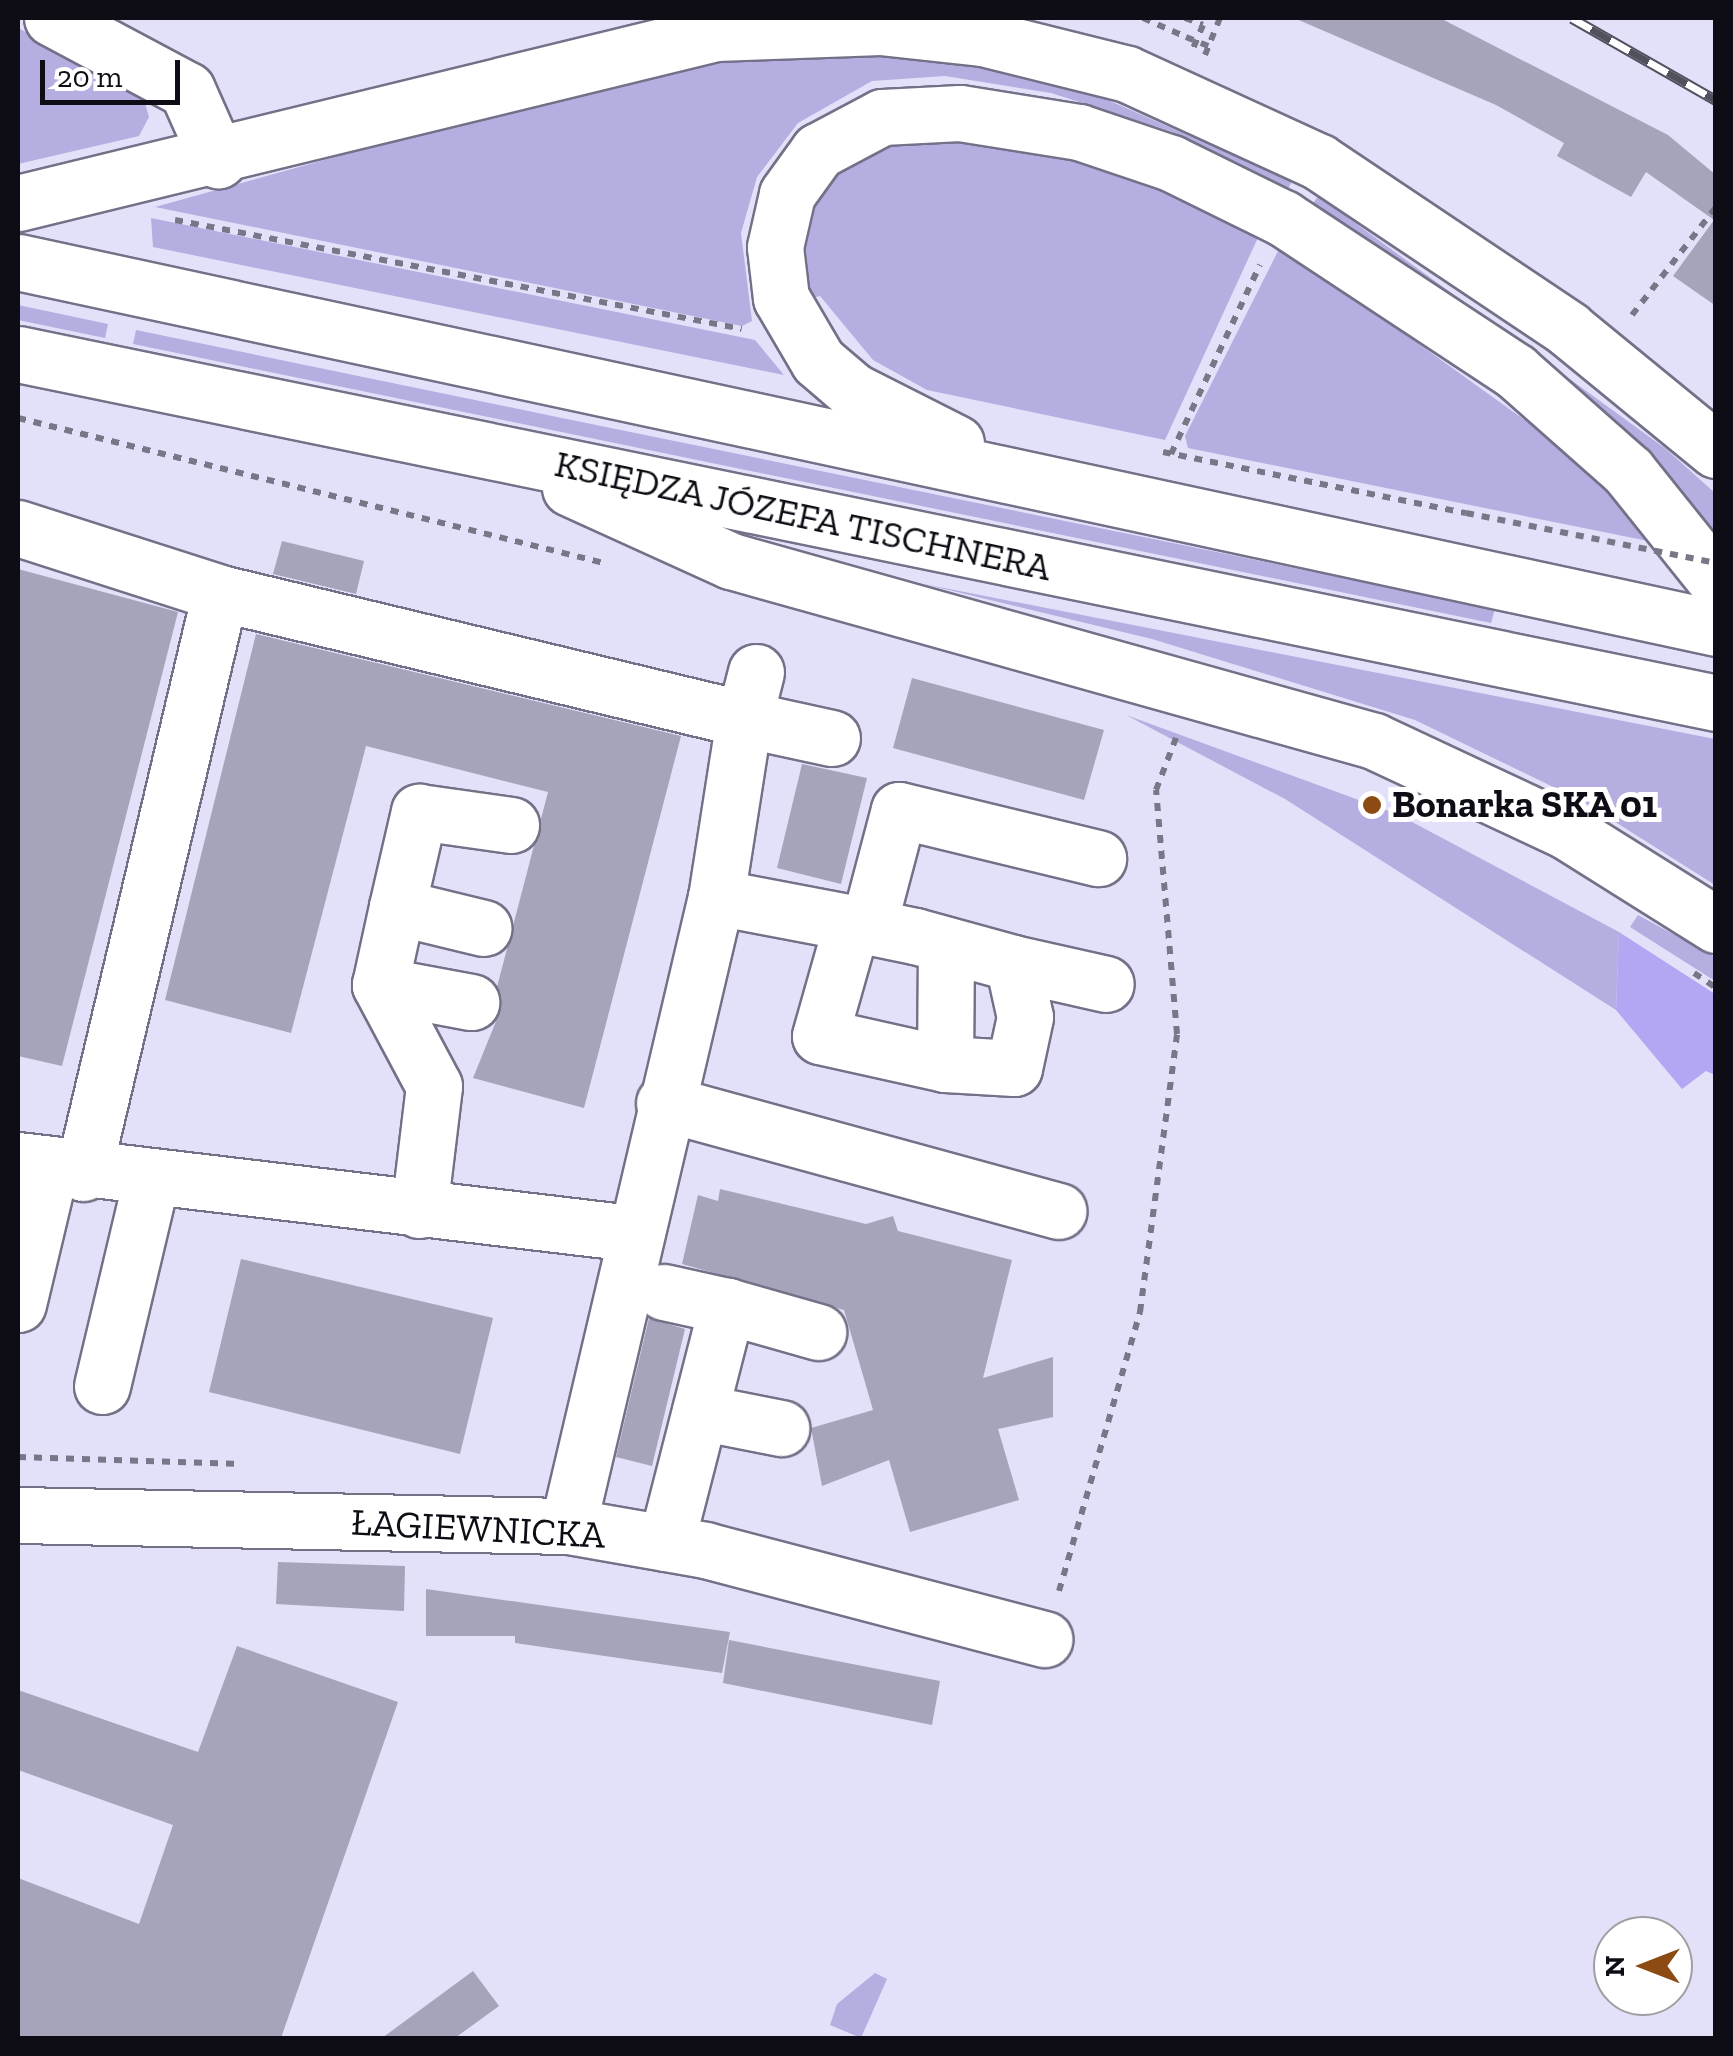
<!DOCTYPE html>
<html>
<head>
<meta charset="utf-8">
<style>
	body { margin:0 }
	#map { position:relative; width:1733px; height:2056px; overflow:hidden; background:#e3e1fa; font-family:"Zilla Slab",serif }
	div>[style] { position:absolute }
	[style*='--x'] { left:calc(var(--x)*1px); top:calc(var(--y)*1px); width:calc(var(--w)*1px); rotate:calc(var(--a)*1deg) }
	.green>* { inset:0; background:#b4aee1 }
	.forest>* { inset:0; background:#b3a7f4 }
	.building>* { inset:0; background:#a6a4bb }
	.path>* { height:6px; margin-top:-3px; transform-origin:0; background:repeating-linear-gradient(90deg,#787787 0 8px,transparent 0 16px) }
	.roads { filter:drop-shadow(2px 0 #737187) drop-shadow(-2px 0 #737187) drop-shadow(0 2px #737187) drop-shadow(0 -2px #737187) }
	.minor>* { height:55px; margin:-27.5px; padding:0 27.5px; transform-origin:27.5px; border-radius:27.5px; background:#fff }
	.major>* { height:55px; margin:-27.5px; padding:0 27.5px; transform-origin:27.5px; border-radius:27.5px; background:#fff }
	.rail>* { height:11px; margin-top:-5.5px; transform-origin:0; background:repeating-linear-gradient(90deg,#fff 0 22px,#51505d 0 44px); box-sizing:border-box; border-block:2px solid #51505d }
	.path-bridge>* { height:6px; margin-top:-3px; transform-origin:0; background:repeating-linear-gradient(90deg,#787787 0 8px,transparent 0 16px) }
	.dots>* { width:28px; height:28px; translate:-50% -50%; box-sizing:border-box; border:5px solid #fff; border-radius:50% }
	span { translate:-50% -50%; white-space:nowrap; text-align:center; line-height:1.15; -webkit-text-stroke:10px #fff; paint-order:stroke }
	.street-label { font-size:38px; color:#0e0d15 }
	.poi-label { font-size:38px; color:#0e0d15; font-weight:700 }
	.left { translate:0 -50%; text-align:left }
	.frame { position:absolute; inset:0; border:20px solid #0e0d15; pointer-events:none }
	.north { position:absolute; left:1593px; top:1916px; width:100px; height:100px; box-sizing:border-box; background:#fff; border:2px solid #9f9ea1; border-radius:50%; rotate:270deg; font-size:28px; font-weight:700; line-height:40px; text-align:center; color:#0e0d15 }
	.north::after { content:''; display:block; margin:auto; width:35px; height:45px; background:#8b4b12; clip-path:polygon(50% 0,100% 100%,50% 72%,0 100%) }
	.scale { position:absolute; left:40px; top:60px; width:140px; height:45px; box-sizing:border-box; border:5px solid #0e0d15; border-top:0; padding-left:12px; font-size:30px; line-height:35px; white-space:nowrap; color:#0e0d15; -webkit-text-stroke:8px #fff; paint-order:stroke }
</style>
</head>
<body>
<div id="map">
	<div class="green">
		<div style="clip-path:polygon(18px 28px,143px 96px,149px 117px,139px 136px,18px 164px)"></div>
		<div style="clip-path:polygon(823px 54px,952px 59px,1076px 86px,1292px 181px,1288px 189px,1170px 131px,1051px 93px,945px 76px,872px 81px,798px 123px,757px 177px,741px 233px,752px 321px,742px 326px,155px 207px,586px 87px,688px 65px)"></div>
		<div style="clip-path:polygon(927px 135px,1081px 154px,1261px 231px,1165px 440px,927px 390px,873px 360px,820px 296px,808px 299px,798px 258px,810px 208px,838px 168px,872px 146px)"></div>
		<div style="clip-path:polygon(1318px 196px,1666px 449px,1715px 493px,1715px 539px,1312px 205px)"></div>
		<div style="clip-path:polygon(151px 218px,755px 340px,784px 375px,153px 247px)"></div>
		<div style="clip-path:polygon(1281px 245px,1565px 449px,1658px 543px,1188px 448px,1185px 436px)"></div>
		<div style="clip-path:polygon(18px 305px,108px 324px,105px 338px,18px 320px)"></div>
		<div style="clip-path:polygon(136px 330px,557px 417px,1495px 609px,1491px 623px,133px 344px)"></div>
		<div style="clip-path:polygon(805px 538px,1239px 628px,1238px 635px,804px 544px)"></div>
		<div style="clip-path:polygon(924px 584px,1715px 739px,1715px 885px,1582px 801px,1415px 720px,1152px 639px)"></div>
		<div style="clip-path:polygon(1126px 715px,1397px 814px,1619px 932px,1616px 1010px,1285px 799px)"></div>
		<div style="clip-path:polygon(1638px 915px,1715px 957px,1715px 981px,1630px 927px)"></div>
		<div style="clip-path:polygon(875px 1973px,887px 1979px,861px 2038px,830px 2025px,837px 2004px)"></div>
	</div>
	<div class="forest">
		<div style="clip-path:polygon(1619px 932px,1715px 994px,1715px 1075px,1706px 1071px,1682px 1089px,1616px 1010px)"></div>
	</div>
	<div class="building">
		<div style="clip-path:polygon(1294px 18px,1440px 18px,1668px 135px,1716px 175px,1716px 306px,1673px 276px,1714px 220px,1646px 172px,1631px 197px,1557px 156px,1564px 143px,1496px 105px)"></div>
		<div style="clip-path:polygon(282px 541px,364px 561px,356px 594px,273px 574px)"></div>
		<div style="clip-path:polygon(18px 569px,178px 612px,62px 1066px,18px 1056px)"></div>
		<div style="clip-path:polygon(256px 634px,681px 736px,584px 1108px,473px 1078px,501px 1009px,497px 987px,548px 792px,366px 746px,291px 1033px,165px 1000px)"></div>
		<div style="clip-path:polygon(912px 678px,1104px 730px,1084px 800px,893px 748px)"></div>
		<div style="clip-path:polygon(802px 764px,867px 778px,841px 884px,777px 868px)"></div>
		<div style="clip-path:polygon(720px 1189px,866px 1224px,893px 1216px,898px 1231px,1012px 1260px,983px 1378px,1053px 1357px,1053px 1417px,998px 1429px,1019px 1500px,910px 1532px,889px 1460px,822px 1486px,811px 1428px,873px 1410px,844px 1310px,682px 1264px,698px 1195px,718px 1201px)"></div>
		<div style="clip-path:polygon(241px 1259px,493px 1318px,460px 1454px,209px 1392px)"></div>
		<div style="clip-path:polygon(649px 1318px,685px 1329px,652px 1466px,616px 1457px)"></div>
		<div style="clip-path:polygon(278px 1562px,405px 1566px,404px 1611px,276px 1604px)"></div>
		<div style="clip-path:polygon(426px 1589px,730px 1632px,722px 1673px,515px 1643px,515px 1636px,426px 1636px)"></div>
		<div style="clip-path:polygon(729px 1640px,940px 1681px,932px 1725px,723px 1683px)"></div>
		<div style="clip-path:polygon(237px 1646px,398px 1702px,281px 2038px,18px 2038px,18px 1878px,139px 1924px,173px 1825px,18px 1770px,18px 1690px,198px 1752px)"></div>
		<div style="clip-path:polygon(473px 1971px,499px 2006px,455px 2038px,382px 2038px)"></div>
	</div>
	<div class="path">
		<div style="--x:1143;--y:18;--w:47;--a:23.8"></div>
		<div style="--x:1185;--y:18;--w:19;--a:21"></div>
		<div style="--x:1203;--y:25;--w:26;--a:113"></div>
		<div style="--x:1205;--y:55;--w:40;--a:-68"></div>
		<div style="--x:175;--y:220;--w:577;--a:10.88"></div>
		<div style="--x:1632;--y:315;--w:137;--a:-52.1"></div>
		<div style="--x:18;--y:418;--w:604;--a:13.9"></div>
		<div style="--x:1163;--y:452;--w:309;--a:11.4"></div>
		<div style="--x:1171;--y:454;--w:209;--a:-64.8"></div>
		<div style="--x:1694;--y:973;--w:27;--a:34"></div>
		<div style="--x:18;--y:1457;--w:224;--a:1.8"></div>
		<div style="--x:1059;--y:1591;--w:291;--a:-73.8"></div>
		<div style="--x:1140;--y:1312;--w:280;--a:-82.4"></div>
		<div style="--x:1177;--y:1034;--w:245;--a:-94.9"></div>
		<div style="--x:1156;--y:790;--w:56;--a:-69"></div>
	</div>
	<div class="roads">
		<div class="minor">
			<div style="--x:52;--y:18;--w:153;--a:28.1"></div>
			<div style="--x:187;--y:90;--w:77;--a:66.1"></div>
			<div style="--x:18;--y:528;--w:212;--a:17.8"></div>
			<div style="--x:756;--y:672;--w:49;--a:104.3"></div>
			<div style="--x:744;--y:719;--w:90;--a:12.2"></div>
			<div style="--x:397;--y:907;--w:98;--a:-77"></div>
			<div style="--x:419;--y:812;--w:93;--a:8"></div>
			<div style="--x:868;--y:927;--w:121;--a:-75.2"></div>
			<div style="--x:899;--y:810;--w:205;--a:13.6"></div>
			<div style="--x:1013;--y:963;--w:95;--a:12.7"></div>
			<div style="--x:380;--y:985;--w:80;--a:-77.7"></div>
			<div style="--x:397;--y:907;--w:89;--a:13.6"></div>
			<div style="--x:945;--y:1064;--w:119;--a:-89.5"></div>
			<div style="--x:664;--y:1103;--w:409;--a:15.3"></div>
			<div style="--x:18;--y:1160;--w:617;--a:6.79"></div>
			<div style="--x:83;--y:1173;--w:596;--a:-76.71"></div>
			<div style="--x:220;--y:593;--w:539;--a:13.52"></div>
			<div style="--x:744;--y:719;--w:180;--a:98.9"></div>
			<div style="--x:419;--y:1210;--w:125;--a:-83.1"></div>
			<div style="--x:434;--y:1086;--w:115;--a:-118.1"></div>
			<div style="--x:380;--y:985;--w:93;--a:10.6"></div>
			<div style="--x:664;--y:1292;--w:65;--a:12.5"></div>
			<div style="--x:18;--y:1304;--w:142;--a:-76.6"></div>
			<div style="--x:102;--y:1386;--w:211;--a:-76.6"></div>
			<div style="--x:700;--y:1412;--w:83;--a:11.2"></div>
			<div style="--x:18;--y:1515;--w:550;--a:1.15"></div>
			<div style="--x:568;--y:1526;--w:139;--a:9.9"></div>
			<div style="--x:705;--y:1550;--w:351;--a:14.7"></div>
			<div style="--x:568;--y:1526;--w:646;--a:-76.76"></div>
			<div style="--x:716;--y:897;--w:138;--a:10.8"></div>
			<div style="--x:852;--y:923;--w:64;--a:11.7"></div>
			<div style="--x:915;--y:936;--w:102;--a:15.4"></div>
			<div style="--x:1013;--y:963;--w:55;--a:77.5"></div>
			<div style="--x:1025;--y:1017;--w:52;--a:102.2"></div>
			<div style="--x:1014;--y:1068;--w:69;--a:-176.7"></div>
			<div style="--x:945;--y:1064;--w:128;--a:-167.4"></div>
			<div style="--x:820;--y:1036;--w:117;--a:-74.2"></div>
			<div style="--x:666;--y:1543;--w:245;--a:-75.6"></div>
			<div style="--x:727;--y:1306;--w:95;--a:15.9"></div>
		</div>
		<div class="major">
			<div style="--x:18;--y:203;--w:718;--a:-13.69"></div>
			<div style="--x:716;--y:33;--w:164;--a:-2.1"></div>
			<div style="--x:880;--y:27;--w:104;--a:6.1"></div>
			<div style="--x:983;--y:38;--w:148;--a:14"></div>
			<div style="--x:1127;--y:74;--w:211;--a:24.6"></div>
			<div style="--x:1319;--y:162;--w:300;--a:33.8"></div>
			<div style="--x:1568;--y:329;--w:191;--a:39.3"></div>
			<div style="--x:18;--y:262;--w:1737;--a:12.16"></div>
			<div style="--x:18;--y:354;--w:1733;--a:11.61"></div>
			<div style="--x:956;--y:443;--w:115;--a:-153.2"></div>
			<div style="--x:853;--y:391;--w:46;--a:-139.4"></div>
			<div style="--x:818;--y:361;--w:73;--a:-120.4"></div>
			<div style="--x:781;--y:298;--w:51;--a:-96.7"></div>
			<div style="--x:775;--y:247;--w:54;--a:-77.2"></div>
			<div style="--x:787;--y:194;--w:53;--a:-54.2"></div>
			<div style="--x:818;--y:151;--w:72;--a:-28"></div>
			<div style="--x:882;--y:117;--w:78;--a:-2.9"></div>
			<div style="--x:960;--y:113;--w:121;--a:9.1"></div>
			<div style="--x:1079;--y:132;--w:97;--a:18.6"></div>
			<div style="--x:1171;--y:163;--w:125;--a:26.2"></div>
			<div style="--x:1283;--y:218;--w:278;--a:33.4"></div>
			<div style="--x:1515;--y:371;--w:151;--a:41.5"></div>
			<div style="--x:1628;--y:471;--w:141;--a:51.3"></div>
			<div style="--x:570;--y:488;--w:177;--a:24.4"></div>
			<div style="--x:731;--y:561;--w:668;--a:15.64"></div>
			<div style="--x:1374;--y:741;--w:214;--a:25.1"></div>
			<div style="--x:1568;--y:832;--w:175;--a:32.1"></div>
		</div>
	</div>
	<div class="rail">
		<div style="--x:1572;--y:18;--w:166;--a:29.7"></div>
	</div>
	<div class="path-bridge">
		<div style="--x:1186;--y:37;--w:24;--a:22"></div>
		<div style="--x:1466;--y:513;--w:255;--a:11.3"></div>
	</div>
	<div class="dots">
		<div style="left:1372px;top:805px;background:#8b4b12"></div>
	</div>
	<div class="street-label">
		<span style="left:803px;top:516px;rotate:12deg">KSIĘDZA JÓZEFA TISCHNERA</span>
		<span style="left:478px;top:1529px;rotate:3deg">ŁAGIEWNICKA</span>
	</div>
	<div class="poi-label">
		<span class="left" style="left:1392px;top:805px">Bonarka SKA 01</span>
	</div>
	<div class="frame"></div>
	<div class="north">N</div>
	<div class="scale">20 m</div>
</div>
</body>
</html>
